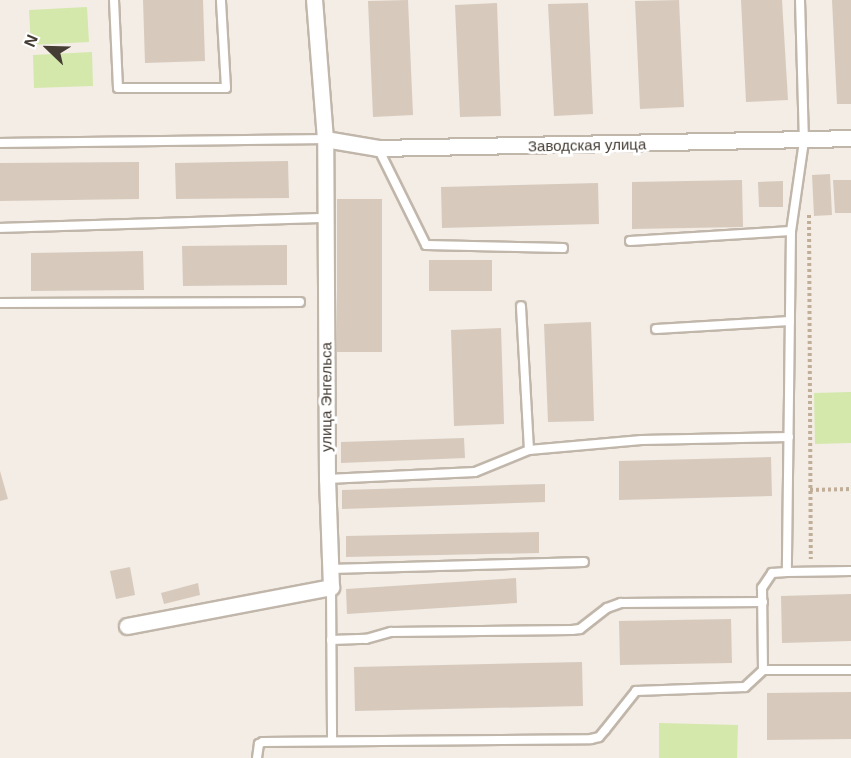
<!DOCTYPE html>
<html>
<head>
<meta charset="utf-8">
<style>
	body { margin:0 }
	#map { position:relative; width:851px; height:758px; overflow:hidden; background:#f3ede5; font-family:Helvetica,sans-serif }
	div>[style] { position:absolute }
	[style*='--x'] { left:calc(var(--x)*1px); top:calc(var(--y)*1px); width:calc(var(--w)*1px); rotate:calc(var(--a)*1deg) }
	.green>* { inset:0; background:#d4e8ac }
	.building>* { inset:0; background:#d7cabd }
	.path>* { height:4px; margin-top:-2px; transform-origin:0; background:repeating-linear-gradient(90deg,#c0ae98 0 3px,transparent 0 6px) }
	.roads { filter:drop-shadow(2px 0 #c1b6aa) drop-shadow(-2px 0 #c1b6aa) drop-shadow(0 2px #c1b6aa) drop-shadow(0 -2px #c1b6aa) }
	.service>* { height:8px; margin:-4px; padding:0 4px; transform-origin:4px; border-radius:4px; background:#fff }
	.minor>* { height:15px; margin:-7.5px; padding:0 7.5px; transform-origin:7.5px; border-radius:7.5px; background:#fff }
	span { translate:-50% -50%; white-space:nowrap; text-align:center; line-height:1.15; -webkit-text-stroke:6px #fff; paint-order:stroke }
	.street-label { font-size:15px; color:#453d34 }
	.north { position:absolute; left:18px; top:18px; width:60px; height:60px; -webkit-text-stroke:4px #fff; paint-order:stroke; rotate:293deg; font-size:16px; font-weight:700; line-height:24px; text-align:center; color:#453d34 }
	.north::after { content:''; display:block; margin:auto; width:21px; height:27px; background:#453d34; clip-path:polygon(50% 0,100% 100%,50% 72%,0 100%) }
</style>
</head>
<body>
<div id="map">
	<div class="green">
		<div style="clip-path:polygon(87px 7px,89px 42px,31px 45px,29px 10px)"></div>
		<div style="clip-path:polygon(92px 52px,93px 86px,34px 88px,33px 55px)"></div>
		<div style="clip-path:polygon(851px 392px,851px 443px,815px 444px,814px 393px)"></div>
		<div style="clip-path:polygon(659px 723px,738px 725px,737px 758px,659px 758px)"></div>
	</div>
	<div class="building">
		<div style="clip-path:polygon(143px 0,203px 0,205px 61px,145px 63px)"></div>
		<div style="clip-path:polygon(408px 0,413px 115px,373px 117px,368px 1px)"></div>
		<div style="clip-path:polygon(679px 0,684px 107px,640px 109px,635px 1px)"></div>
		<div style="clip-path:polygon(741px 0,782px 0,788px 100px,746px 102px)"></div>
		<div style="clip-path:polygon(832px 0,851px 0,851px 104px,837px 104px)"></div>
		<div style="clip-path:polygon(497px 3px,501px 116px,460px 117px,455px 5px)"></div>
		<div style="clip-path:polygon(588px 3px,593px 114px,554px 116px,548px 4px)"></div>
		<div style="clip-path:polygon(288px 161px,289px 198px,176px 199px,175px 163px)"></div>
		<div style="clip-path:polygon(139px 162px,139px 199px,0 201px,0 163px)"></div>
		<div style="clip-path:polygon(830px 174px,832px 215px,814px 216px,812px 175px)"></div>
		<div style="clip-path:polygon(742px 180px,743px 227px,632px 229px,632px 182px)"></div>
		<div style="clip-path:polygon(833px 180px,851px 180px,851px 213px,835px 213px)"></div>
		<div style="clip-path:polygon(783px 181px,783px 207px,759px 207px,758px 182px)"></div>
		<div style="clip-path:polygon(598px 183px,599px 224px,442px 228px,441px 187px)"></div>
		<div style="clip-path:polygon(337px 199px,382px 199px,382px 352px,337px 352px)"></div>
		<div style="clip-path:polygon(287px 245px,287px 285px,183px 286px,182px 246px)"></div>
		<div style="clip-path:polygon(143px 251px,144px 290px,31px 291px,31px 253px)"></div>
		<div style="clip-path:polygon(429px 260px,492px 260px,492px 291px,429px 291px)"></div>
		<div style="clip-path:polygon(591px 322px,594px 421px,548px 422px,544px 324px)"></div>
		<div style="clip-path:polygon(501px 328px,504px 424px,454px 426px,451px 330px)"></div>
		<div style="clip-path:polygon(464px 438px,465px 458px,341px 463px,341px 442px)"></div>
		<div style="clip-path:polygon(771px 457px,772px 496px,619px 500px,619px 461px)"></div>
		<div style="clip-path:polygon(0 471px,8px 499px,0 501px)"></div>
		<div style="clip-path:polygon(545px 484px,545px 502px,342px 509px,342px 490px)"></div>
		<div style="clip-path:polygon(539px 532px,539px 553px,346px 557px,346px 536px)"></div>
		<div style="clip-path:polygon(130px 567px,135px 595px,116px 599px,110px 571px)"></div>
		<div style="clip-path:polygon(516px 578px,517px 603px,347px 614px,346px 589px)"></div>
		<div style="clip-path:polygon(198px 583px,200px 595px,164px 604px,161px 593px)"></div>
		<div style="clip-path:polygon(851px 594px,851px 641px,782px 643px,781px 596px)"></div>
		<div style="clip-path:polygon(731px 619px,732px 663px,620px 665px,619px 621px)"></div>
		<div style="clip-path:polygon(582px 662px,583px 706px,355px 711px,354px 667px)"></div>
		<div style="clip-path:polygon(851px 692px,851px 739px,767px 740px,767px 693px)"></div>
	</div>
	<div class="path">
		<div style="--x:809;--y:215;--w:344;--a:89.7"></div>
		<div style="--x:810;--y:490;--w:41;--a:-1.4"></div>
	</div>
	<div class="roads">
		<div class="service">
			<div style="--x:114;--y:0;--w:88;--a:87.4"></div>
			<div style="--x:118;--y:88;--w:108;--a:0"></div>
			<div style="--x:226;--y:88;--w:88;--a:-93.3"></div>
			<div style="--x:800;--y:0;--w:141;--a:88.4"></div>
			<div style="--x:804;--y:141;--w:91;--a:98.2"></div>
			<div style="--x:791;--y:231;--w:341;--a:90.7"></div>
			<div style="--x:787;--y:572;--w:64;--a:-0.9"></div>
			<div style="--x:0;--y:143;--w:325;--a:-0.7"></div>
			<div style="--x:378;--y:148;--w:108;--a:63.7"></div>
			<div style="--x:426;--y:245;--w:137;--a:1.3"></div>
			<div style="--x:0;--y:228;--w:325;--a:-1.8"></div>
			<div style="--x:630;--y:241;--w:161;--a:-3.6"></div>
			<div style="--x:0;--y:303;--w:300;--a:-0.2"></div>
			<div style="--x:656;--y:329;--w:134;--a:-3.4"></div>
			<div style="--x:529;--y:450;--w:113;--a:-5.1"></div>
			<div style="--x:642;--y:440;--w:147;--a:-1.2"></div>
			<div style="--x:327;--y:479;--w:148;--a:-2.7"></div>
			<div style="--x:475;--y:472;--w:58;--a:-22.2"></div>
			<div style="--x:529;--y:450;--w:144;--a:-93.2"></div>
			<div style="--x:330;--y:569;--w:254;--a:-1.6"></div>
			<div style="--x:331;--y:587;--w:154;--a:89.6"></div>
			<div style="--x:331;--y:640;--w:35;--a:-2"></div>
			<div style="--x:366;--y:639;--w:26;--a:-16"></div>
			<div style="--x:391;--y:632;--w:181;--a:-0.6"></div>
			<div style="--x:572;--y:630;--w:8;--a:-7"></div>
			<div style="--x:580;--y:629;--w:34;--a:-38"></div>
			<div style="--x:607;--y:608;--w:15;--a:-20"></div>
			<div style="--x:621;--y:603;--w:142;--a:-0.4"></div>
			<div style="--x:763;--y:670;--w:82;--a:-90.7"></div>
			<div style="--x:762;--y:588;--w:18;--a:-56"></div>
			<div style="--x:772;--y:573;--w:15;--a:-4"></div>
			<div style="--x:257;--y:758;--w:14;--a:-82"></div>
			<div style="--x:259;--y:744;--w:4;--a:-27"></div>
			<div style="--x:263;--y:742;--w:328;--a:-0.5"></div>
			<div style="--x:591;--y:739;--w:8;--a:-14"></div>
			<div style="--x:599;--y:737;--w:9;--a:-49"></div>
			<div style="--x:605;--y:730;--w:50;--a:-51.5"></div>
			<div style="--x:636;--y:691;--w:109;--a:-2.1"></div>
			<div style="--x:745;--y:687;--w:25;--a:-43"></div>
			<div style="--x:763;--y:670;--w:88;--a:0"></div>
		</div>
		<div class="minor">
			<div style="--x:325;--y:139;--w:54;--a:9.6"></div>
			<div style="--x:378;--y:148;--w:473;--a:-1.2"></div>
			<div style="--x:127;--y:626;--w:208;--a:-10.8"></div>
			<div style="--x:331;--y:587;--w:108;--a:-92.1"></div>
			<div style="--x:327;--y:479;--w:340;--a:-90.3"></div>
			<div style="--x:325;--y:139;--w:139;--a:-94.5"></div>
		</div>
	</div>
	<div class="street-label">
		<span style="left:587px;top:145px;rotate:-1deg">Заводская улица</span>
		<span style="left:326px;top:397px;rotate:-90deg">улица Энгельса</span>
	</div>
	<div class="north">N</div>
</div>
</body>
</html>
